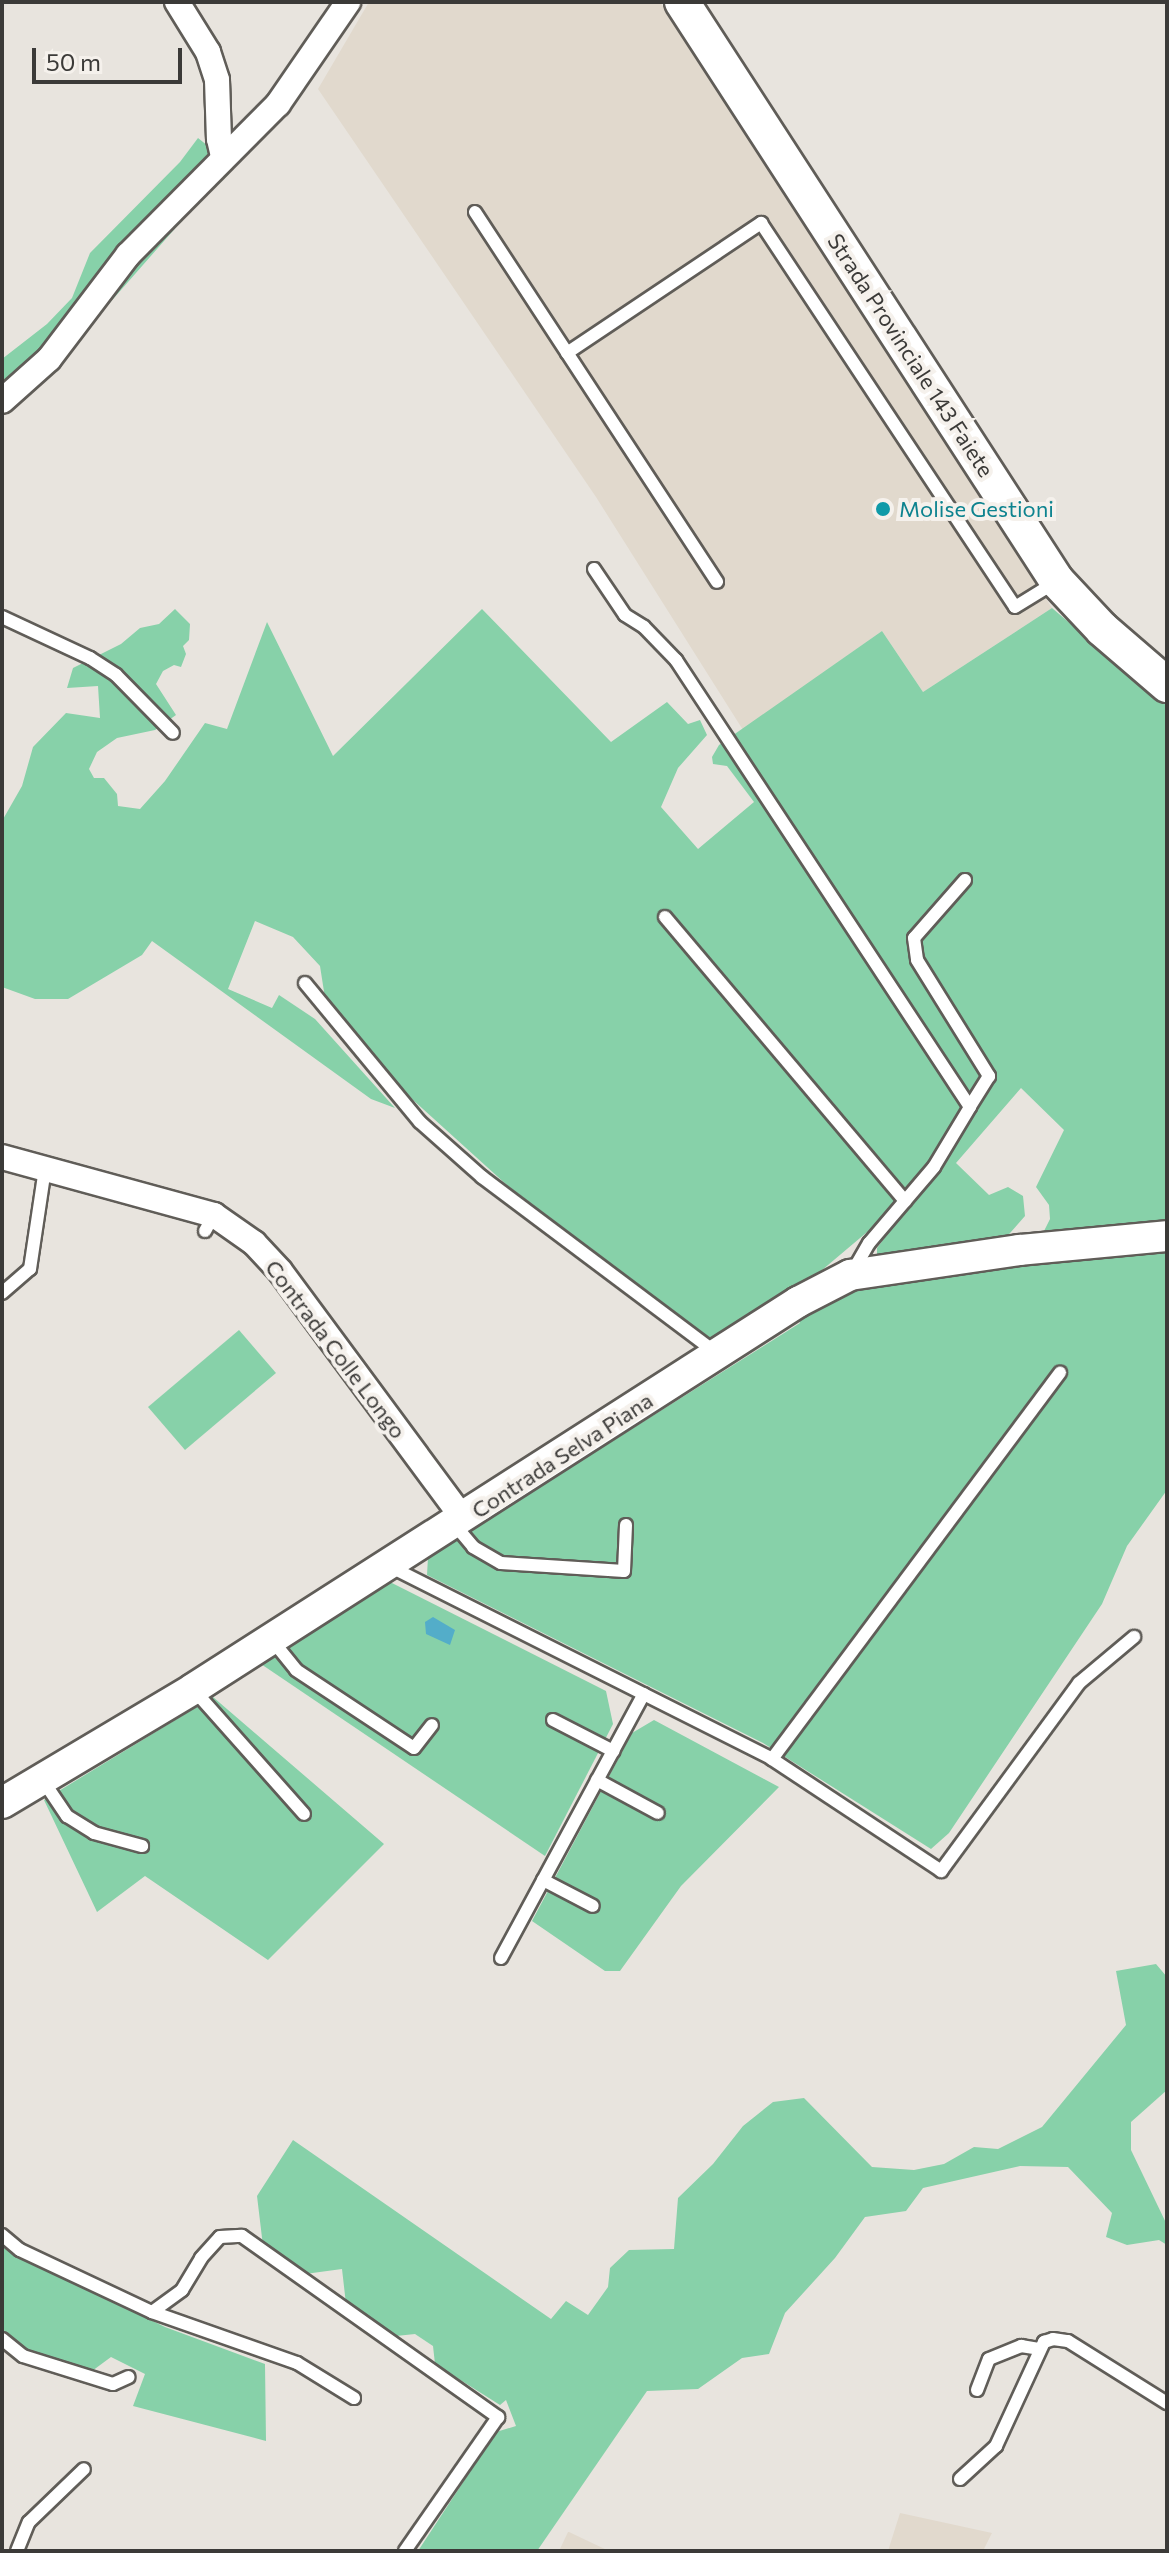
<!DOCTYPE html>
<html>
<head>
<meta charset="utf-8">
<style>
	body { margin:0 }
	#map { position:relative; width:1169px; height:2553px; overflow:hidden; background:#e8e4de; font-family:Commissioner,sans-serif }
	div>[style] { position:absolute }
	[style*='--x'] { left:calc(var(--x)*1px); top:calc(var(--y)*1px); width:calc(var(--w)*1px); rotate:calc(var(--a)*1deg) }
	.built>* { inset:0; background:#e1d9cd }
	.green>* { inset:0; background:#87d1a9 }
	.water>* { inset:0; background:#53adc9 }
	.roads { filter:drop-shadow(2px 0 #605d58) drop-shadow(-2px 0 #605d58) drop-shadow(0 2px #605d58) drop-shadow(0 -2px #605d58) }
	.service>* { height:12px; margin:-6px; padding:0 6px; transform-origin:6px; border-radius:6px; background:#fff }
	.minor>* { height:24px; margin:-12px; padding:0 12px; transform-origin:12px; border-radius:12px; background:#fff }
	.tertiary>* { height:30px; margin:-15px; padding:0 15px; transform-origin:15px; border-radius:15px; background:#fff }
	.secondary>* { height:34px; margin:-17px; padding:0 17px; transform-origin:17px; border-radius:17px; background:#fff }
	.dots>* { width:22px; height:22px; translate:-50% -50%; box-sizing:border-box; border:4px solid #f5f1ec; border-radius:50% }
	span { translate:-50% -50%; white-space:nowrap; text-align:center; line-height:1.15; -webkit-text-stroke:8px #f5f1ec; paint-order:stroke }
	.street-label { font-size:22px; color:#3b3a38 }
	.culture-label { font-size:22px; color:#0d838f }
	.left { translate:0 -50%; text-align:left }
	.frame { position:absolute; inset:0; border:4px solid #3b3a38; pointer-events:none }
	.scale { position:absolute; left:32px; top:48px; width:150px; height:36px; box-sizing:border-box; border:4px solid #3b3a38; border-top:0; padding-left:10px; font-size:24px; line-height:28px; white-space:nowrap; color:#3b3a38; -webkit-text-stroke:6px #f5f1ec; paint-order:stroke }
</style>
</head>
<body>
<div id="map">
	<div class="built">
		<div style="clip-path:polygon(369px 2px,660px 2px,1052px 608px,923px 692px,882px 631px,743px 730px,596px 497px,318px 89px)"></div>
		<div style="clip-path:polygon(900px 2513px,992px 2533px,983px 2551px,888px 2551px)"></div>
		<div style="clip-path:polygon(568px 2532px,569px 2532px,609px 2551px,559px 2551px)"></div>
	</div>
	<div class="green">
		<div style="clip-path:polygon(198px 138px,208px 146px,229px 174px,193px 208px,49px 372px,2px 415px,2px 359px,47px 324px,72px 298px,90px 253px,180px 162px)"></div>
		<div style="clip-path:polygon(1052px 608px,1167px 706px,1167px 1221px,1043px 1233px,1050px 1219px,1049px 1205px,1036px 1187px,1064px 1130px,1021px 1088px,956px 1163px,989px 1195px,1008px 1187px,1023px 1196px,1025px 1216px,1003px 1241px,877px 1258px,877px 1248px,892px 1228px,879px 1222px,815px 1276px,717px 1345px,508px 1186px,402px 1090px,325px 998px,320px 966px,293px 937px,255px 921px,228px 989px,272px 1008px,279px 995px,315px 1019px,395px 1108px,371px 1099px,152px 941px,142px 955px,68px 999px,35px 999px,2px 987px,2px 821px,22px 786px,33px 747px,66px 713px,100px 718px,98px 686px,67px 688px,73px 668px,121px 644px,140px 628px,159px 624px,175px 609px,190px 624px,189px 640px,183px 646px,186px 654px,181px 667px,174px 665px,163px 671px,156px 684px,176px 715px,155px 730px,117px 738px,97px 752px,89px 769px,94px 778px,104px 778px,117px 794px,118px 806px,140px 809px,165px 781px,205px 723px,227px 729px,267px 622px,333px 756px,482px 609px,611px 742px,667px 702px,688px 724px,700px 720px,707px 735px,678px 768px,661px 807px,698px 849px,754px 802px,727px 766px,713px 764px,712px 757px,719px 745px,882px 631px,923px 692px)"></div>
		<div style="clip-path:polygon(1167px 1251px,1167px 1490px,1127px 1546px,1102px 1604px,949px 1833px,931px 1849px,763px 1743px,427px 1575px,428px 1557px,800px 1323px,797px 1317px,845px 1289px,880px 1280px)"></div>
		<div style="clip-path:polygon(239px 1330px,276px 1373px,185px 1450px,148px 1407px)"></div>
		<div style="clip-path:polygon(388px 1581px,606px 1691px,613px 1724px,545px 1856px,258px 1662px)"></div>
		<div style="clip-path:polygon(213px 1697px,384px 1844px,268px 1960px,145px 1876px,97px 1912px,44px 1800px)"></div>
		<div style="clip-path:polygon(654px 1720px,779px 1787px,681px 1886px,620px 1971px,605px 1971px,532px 1921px,632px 1733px)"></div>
		<div style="clip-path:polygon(1156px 1964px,1167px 1977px,1167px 2090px,1131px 2122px,1131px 2150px,1167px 2225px,1167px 2245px,1159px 2240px,1127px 2245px,1106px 2237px,1112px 2213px,1068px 2167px,1020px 2166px,923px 2188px,906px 2211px,865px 2217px,835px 2258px,785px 2313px,769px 2354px,742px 2358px,698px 2389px,647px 2391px,537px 2551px,418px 2551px,496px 2432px,516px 2426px,506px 2400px,500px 2405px,435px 2364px,433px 2346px,415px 2334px,396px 2336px,346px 2304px,342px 2269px,305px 2274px,263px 2246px,257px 2196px,293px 2140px,551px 2319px,566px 2301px,588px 2315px,608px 2287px,610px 2268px,629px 2250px,674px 2249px,678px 2198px,713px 2164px,743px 2126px,773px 2102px,804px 2098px,872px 2167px,914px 2170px,944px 2164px,974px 2147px,998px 2149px,1042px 2127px,1126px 2025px,1116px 1971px)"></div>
		<div style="clip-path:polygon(2px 2247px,165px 2327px,265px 2364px,266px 2441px,133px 2406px,145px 2374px,111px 2357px,92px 2371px,26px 2349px,2px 2329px)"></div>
	</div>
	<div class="water">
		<div style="clip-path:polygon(433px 1617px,455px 1630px,450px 1645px,426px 1634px,425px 1622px)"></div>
	</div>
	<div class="roads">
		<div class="service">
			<div style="--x:475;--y:212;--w:442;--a:56.8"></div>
			<div style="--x:567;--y:353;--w:234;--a:-33.8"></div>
			<div style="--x:761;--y:223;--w:460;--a:56.5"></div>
			<div style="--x:1015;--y:607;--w:46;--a:-31.6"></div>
			<div style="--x:594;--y:569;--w:55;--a:56"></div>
			<div style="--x:625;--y:615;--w:22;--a:32"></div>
			<div style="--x:644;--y:627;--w:46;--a:45.9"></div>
			<div style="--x:676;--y:660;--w:535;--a:56.67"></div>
			<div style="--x:970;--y:1107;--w:70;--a:121"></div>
			<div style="--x:934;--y:1167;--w:100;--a:130.5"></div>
			<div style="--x:869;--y:1243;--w:34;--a:120"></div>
			<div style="--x:2;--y:617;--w:97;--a:25"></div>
			<div style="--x:90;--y:658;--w:31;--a:33"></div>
			<div style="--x:116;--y:675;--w:81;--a:45.5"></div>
			<div style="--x:965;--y:880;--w:77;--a:131.3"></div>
			<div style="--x:914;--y:938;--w:22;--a:82"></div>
			<div style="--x:917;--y:960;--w:137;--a:58.2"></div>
			<div style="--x:989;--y:1076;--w:36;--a:122"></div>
			<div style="--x:665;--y:917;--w:372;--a:49.8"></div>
			<div style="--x:305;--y:983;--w:180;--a:50.4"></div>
			<div style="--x:420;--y:1122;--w:83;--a:41.6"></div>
			<div style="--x:482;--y:1177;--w:293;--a:36.9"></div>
			<div style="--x:205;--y:1231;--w:18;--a:-61"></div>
			<div style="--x:2;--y:1293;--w:37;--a:-41"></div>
			<div style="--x:30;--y:1269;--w:101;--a:-81.5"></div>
			<div style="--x:454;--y:1524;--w:30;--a:50"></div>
			<div style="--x:473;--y:1547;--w:32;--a:30"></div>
			<div style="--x:501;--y:1563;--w:123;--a:3.7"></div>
			<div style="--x:624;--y:1571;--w:46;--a:-87.5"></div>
			<div style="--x:389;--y:1566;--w:429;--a:26.7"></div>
			<div style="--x:772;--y:1759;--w:203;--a:33.5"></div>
			<div style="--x:941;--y:1871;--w:233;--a:-53.7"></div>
			<div style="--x:1079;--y:1683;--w:72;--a:-39.9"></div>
			<div style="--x:272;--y:1640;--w:38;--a:51"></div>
			<div style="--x:296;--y:1670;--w:141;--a:33.5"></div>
			<div style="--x:414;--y:1748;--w:29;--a:-52"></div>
			<div style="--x:193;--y:1689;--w:167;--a:48.4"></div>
			<div style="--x:553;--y:1720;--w:68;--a:27.3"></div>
			<div style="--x:772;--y:1759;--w:482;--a:-53.3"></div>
			<div style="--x:42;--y:1779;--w:45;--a:56"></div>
			<div style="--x:67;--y:1816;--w:32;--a:32"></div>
			<div style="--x:94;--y:1833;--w:50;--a:15.2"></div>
			<div style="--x:597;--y:1780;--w:69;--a:28.4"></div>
			<div style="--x:543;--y:1880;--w:56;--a:27.5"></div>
			<div style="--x:501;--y:1958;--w:300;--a:-61.6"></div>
			<div style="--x:2;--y:2235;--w:23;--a:40"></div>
			<div style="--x:20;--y:2250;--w:146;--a:25.2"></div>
			<div style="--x:152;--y:2312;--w:154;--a:19.4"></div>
			<div style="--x:297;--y:2363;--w:67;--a:31.6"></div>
			<div style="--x:152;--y:2312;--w:37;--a:-36"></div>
			<div style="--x:182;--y:2290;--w:37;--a:-59"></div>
			<div style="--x:201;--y:2258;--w:28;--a:-48"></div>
			<div style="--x:220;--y:2237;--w:22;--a:-3"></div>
			<div style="--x:242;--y:2236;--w:314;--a:35.3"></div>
			<div style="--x:498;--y:2417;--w:163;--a:124.8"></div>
			<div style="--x:2;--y:2339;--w:27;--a:39"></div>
			<div style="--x:23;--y:2356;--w:94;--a:17.3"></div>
			<div style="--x:113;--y:2384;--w:17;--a:-24"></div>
			<div style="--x:977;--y:2390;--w:33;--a:-69"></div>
			<div style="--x:989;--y:2359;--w:35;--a:-22"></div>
			<div style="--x:1021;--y:2346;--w:18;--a:9"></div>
			<div style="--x:960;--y:2479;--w:49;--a:-42.5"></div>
			<div style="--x:996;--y:2446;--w:115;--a:-65.2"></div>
			<div style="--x:1044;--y:2342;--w:9;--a:-18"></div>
			<div style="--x:1053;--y:2339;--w:15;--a:8"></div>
			<div style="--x:1068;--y:2341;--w:117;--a:32.1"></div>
			<div style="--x:17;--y:2551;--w:31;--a:-68"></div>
			<div style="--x:29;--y:2522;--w:76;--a:-43.9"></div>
		</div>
		<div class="minor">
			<div style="--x:177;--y:2;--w:59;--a:58.2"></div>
			<div style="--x:208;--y:52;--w:29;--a:72"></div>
			<div style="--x:217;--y:80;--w:59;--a:88.1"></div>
			<div style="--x:219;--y:139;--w:17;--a:77"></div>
			<div style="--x:2;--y:401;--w:63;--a:-41.8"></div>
			<div style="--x:49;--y:359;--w:131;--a:-52.8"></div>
			<div style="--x:128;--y:255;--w:213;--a:-45.2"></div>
			<div style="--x:278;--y:104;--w:124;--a:-55.5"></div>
			<div style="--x:2;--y:1157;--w:220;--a:15.3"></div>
			<div style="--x:214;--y:1215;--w:49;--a:35"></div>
			<div style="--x:254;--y:1243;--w:38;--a:47"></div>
			<div style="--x:280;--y:1271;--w:307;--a:53.5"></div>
		</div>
		<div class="tertiary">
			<div style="--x:2;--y:1803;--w:222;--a:-30.8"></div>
			<div style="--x:193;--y:1689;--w:718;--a:-32.61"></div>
			<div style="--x:798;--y:1302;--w:59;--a:-27.4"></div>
			<div style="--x:850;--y:1275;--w:172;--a:-8.4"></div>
			<div style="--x:1020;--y:1250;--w:148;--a:-5.4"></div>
		</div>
		<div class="secondary">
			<div style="--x:682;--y:2;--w:690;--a:57.07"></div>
			<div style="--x:1057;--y:581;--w:66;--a:46.8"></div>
			<div style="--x:1102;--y:629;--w:86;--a:40.7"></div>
		</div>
	</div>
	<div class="dots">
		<div style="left:883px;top:509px;background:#0f9aa8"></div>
	</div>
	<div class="street-label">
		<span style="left:911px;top:355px;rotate:57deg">Strada Provinciale 143 Faiete</span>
		<span style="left:336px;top:1349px;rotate:53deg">Contrada Colle Longo</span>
		<span style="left:562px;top:1455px;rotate:-33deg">Contrada Selva Piana</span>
	</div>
	<div class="culture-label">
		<span class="left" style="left:899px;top:509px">Molise Gestioni</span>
	</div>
	<div class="frame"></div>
	<div class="scale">50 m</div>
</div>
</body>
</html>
